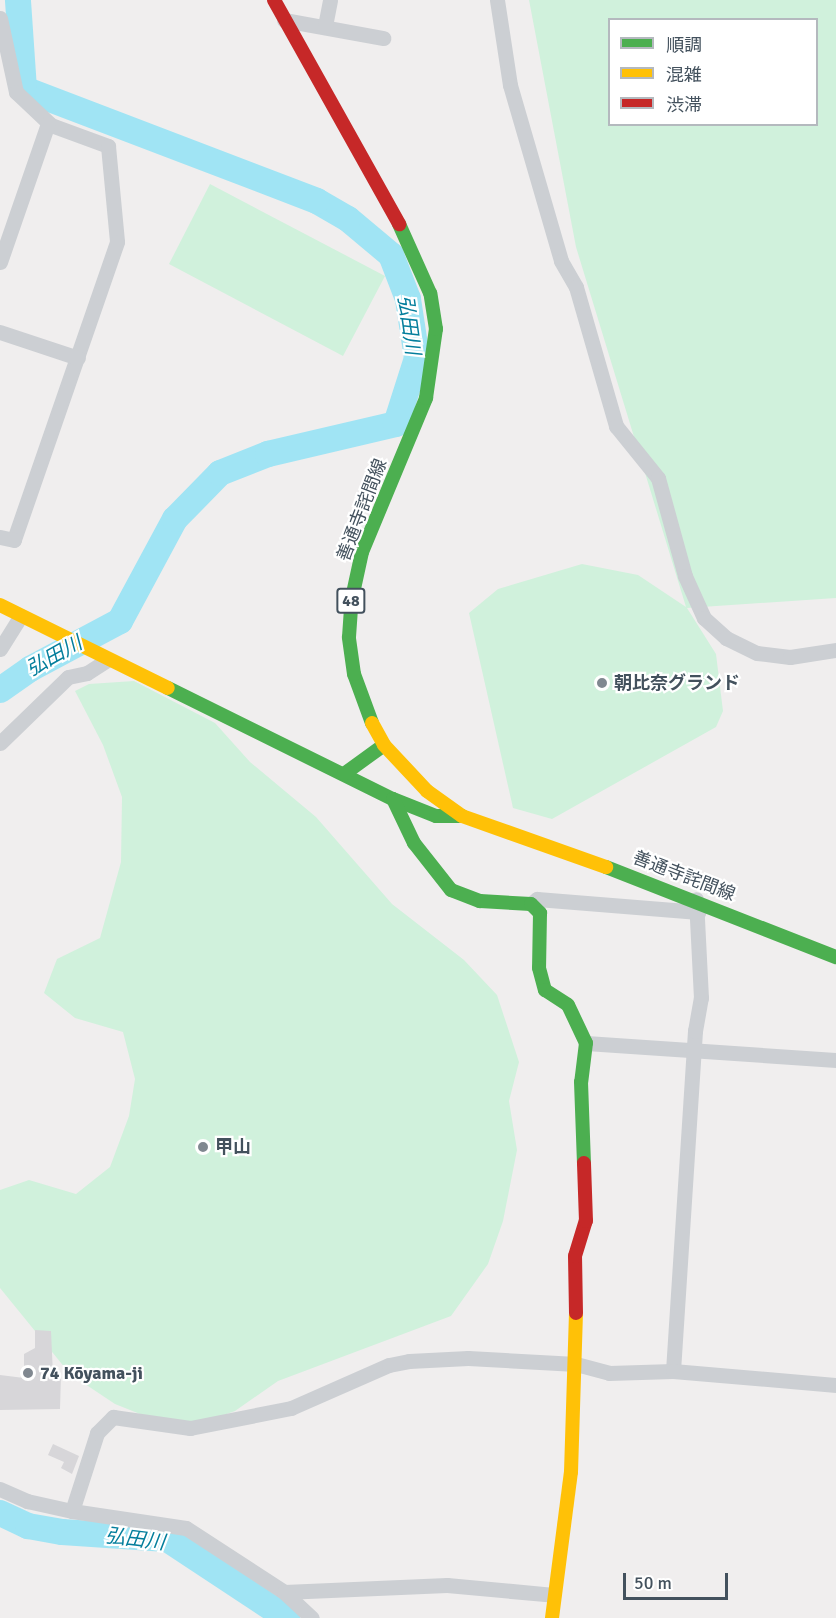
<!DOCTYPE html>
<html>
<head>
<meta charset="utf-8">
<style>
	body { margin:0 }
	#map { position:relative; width:836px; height:1618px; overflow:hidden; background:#f0eeee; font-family:Signika,"Noto Sans JP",sans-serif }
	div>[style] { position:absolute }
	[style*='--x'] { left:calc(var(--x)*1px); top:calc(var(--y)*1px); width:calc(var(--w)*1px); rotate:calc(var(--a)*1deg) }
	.green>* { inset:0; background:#d0f1dc }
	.river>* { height:26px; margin:-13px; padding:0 13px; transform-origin:13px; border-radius:13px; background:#a0e4f4 }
	.building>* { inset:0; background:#d7d6d9 }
	.street>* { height:15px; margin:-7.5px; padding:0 7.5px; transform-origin:7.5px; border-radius:7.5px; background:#cccfd3 }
	.fast>* { height:14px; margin:-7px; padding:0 7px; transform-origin:7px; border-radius:7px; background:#4caf50 }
	.slow>* { height:14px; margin:-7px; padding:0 7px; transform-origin:7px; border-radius:7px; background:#ffc107 }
	.jam>* { height:14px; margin:-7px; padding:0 7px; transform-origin:7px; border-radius:7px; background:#c62828 }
	.dots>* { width:16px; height:16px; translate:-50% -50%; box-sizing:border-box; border:3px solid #fff; border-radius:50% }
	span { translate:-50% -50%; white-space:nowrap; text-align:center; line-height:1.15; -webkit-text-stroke:4.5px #fff; paint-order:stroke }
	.shield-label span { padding:2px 4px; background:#fff; border:2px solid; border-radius:4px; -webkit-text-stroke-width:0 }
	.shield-label { font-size:16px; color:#43515d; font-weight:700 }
	.street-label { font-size:18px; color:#43515d }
	.poi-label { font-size:18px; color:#43515d; font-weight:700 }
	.left { translate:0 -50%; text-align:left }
	.water-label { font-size:20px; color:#037e9c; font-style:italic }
	.legend { position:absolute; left:608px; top:18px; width:210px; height:108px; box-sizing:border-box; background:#fff; border:2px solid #b4b9be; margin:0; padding:8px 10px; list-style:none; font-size:18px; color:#43515d }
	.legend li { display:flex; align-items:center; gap:12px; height:30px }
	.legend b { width:30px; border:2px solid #b4b9be }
	.scale { position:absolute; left:623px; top:1573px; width:105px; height:27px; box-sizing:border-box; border:3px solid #43515d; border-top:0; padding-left:8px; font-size:18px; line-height:21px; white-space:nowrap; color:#43515d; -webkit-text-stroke:4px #fff; paint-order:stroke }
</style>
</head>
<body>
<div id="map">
	<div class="green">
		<div style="clip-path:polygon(evenodd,529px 0,836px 0,836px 598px,687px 608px,716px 654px,723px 711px,716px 727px,552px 819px,513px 808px,469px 613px,498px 589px,582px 564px,638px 575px,686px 607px,576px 247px,529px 0,610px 20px,816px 20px,816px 124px,610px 124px,610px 20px)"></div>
		<div style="clip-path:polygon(210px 184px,385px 276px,343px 356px,169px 264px)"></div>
		<div style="clip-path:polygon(134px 681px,215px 723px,250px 762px,316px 817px,392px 904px,464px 960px,497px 995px,519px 1062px,509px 1101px,517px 1150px,503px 1221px,488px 1264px,451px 1316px,278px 1381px,235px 1411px,193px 1426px,160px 1422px,115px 1404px,70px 1374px,0 1288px,0 1190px,29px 1180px,76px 1194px,110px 1167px,129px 1116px,135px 1079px,123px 1032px,75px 1018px,44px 993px,57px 959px,100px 938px,121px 862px,122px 797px,103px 745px,75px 691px,89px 684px)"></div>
	</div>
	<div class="river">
		<div style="--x:0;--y:690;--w:37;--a:-35"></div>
		<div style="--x:30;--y:669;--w:102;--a:-28.1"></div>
		<div style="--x:120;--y:621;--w:116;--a:-61.7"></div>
		<div style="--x:175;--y:519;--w:64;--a:-45.6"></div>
		<div style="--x:220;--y:473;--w:52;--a:-21.6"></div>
		<div style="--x:268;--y:454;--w:131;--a:-13.2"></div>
		<div style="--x:396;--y:424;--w:69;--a:-72.3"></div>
		<div style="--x:417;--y:358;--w:60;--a:-98.7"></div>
		<div style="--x:408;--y:299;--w:47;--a:-111.1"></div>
		<div style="--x:391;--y:255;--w:56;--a:-140.1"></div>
		<div style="--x:348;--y:219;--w:36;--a:-150"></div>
		<div style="--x:317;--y:201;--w:314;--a:-159.1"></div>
		<div style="--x:24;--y:89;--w:89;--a:-93.9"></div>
		<div style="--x:0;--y:1513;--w:31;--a:25"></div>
		<div style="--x:28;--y:1526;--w:35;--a:10"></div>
		<div style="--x:62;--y:1532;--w:105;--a:3.8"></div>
		<div style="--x:167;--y:1539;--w:144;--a:33.4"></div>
	</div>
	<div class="building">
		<div style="clip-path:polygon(35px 1330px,51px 1331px,53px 1375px,61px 1375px,60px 1409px,0 1410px,0 1375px,24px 1378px,24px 1354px,35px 1348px)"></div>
		<div style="clip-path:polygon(53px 1444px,79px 1456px,72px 1474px,61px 1468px,64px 1462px,48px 1455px)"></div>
	</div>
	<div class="street">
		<div style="--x:497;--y:0;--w:86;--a:81.3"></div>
		<div style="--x:510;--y:85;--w:183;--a:73.8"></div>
		<div style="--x:561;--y:261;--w:30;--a:60"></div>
		<div style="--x:576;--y:287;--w:145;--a:73.9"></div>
		<div style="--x:616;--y:426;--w:67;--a:51.1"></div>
		<div style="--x:658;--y:478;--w:102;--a:74.6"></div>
		<div style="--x:685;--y:576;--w:46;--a:65.7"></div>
		<div style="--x:704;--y:618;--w:30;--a:42"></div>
		<div style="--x:726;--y:638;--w:34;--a:26"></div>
		<div style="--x:757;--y:653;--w:33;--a:7"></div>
		<div style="--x:790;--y:657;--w:47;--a:-8.7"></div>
		<div style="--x:0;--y:18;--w:76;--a:77.8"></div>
		<div style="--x:16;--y:92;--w:48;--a:43.3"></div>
		<div style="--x:51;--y:125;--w:61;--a:20.2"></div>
		<div style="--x:108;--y:146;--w:96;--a:84.6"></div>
		<div style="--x:117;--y:242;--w:315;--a:109.1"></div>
		<div style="--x:14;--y:540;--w:14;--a:-168"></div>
		<div style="--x:284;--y:20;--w:101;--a:10.3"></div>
		<div style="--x:325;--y:26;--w:26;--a:-79"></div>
		<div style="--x:0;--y:262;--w:147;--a:-70.9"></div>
		<div style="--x:0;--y:332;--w:82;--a:18.4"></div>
		<div style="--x:0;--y:649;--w:39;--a:-58"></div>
		<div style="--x:0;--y:743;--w:95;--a:-44.1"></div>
		<div style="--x:68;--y:677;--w:19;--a:-12"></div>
		<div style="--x:87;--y:673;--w:24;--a:-33"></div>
		<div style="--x:531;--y:904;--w:8;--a:-40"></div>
		<div style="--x:537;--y:899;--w:162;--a:4.6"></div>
		<div style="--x:586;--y:1043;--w:251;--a:3.9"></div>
		<div style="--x:673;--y:1371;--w:341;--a:-86.3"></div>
		<div style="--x:695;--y:1031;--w:34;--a:-80"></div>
		<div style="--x:701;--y:998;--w:99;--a:-92.9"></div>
		<div style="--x:0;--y:1489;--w:30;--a:24"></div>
		<div style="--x:27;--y:1501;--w:46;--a:12.5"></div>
		<div style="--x:72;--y:1511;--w:115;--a:8.5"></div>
		<div style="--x:186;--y:1528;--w:117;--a:33.1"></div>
		<div style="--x:284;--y:1592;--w:163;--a:-2.5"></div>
		<div style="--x:447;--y:1585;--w:107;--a:5.3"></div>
		<div style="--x:72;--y:1511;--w:82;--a:-72.2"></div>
		<div style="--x:97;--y:1433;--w:23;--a:-45"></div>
		<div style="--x:113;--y:1417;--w:78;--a:8.1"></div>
		<div style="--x:190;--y:1428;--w:103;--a:-11.2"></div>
		<div style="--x:291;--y:1408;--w:107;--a:-23.7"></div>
		<div style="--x:389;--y:1365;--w:20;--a:-11"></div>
		<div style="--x:409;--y:1361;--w:59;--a:-2.9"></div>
		<div style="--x:468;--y:1358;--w:108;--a:3.2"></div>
		<div style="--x:576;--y:1364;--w:34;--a:15"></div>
		<div style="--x:609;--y:1373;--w:64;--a:-1.8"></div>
		<div style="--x:673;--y:1371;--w:164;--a:4.9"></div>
		<div style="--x:284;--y:1592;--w:38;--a:43"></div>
	</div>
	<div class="fast">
		<div style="--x:168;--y:688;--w:251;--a:26.3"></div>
		<div style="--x:393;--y:799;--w:46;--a:21.6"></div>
		<div style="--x:436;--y:816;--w:26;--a:0"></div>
		<div style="--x:372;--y:723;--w:52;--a:-110.2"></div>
		<div style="--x:354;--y:674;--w:37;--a:-98"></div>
		<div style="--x:349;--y:637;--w:39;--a:-86"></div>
		<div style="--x:352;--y:598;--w:47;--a:-77.7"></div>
		<div style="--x:362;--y:552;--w:167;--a:-67.4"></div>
		<div style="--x:426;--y:398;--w:70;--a:-81.8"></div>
		<div style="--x:436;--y:329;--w:36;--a:-99"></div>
		<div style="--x:430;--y:293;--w:76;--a:-114.2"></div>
		<div style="--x:344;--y:774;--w:49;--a:-35.9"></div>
		<div style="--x:393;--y:799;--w:49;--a:64.5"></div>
		<div style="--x:414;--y:843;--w:60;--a:51.8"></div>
		<div style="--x:451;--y:890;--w:31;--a:21"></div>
		<div style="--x:480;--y:901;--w:51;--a:3.4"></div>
		<div style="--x:531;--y:904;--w:13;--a:45"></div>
		<div style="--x:540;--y:913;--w:55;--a:91"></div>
		<div style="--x:539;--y:968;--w:23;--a:75"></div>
		<div style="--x:545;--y:990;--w:27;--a:33"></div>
		<div style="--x:568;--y:1005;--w:42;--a:64.7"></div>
		<div style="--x:586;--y:1043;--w:39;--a:97"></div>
		<div style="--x:581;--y:1082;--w:81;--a:87.9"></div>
		<div style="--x:606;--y:867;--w:247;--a:21.4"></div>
	</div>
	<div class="slow">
		<div style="--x:0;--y:605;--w:187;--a:26.3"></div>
		<div style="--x:372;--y:723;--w:25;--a:61"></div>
		<div style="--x:384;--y:745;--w:63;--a:46.9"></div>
		<div style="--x:427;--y:791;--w:43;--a:35.5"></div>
		<div style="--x:462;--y:816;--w:153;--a:19.5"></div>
		<div style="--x:552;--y:1618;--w:147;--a:-82.6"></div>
		<div style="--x:571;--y:1472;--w:159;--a:-88.2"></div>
	</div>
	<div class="jam">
		<div style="--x:274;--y:0;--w:257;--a:60.8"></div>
		<div style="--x:576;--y:1313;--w:57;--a:-91"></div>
		<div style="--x:575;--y:1256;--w:37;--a:-73"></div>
		<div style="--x:586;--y:1221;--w:58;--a:-92"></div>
	</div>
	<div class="dots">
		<div style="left:602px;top:683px;background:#808890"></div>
		<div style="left:203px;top:1147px;background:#808890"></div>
		<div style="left:28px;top:1373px;background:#808890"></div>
	</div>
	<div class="shield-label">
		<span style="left:351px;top:601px">48</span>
	</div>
	<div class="street-label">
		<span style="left:362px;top:510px;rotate:-69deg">善通寺詫間線</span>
		<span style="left:684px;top:876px;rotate:21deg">善通寺詫間線</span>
	</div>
	<div class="poi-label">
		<span class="left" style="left:614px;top:683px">朝比奈グランド</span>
		<span class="left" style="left:215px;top:1147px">甲山</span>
		<span class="left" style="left:40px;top:1373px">74 Kōyama-ji</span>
	</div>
	<div class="water-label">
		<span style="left:409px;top:325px;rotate:82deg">弘田川</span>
		<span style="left:54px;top:656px;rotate:-29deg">弘田川</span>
		<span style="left:135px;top:1539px;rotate:7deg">弘田川</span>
	</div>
	<ul class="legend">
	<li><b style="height:8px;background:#4caf50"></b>順調</li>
	<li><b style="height:8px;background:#ffc107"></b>混雑</li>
	<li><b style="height:8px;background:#c62828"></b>渋滞</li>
	</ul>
	<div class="scale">50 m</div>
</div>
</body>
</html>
